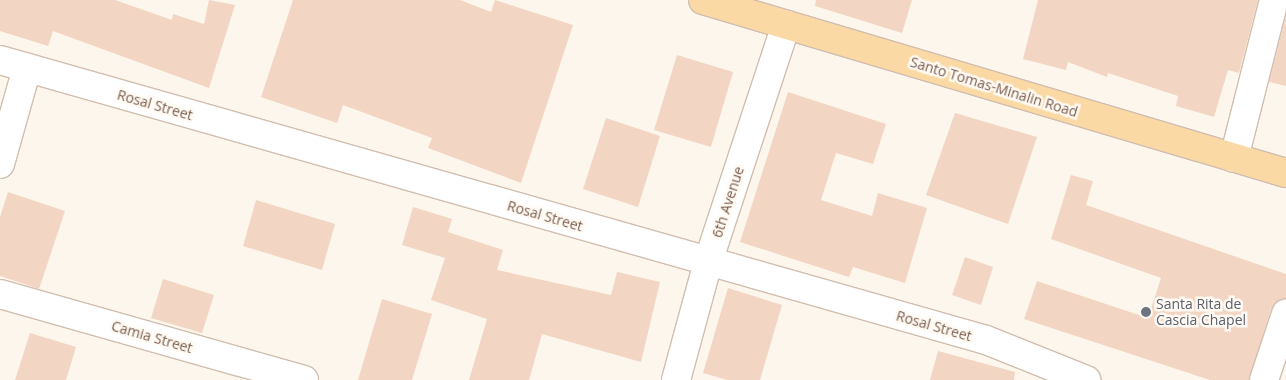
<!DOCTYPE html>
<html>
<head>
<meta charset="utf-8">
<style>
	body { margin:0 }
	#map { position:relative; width:1286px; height:380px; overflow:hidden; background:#fdf6ec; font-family:"Open Sans",sans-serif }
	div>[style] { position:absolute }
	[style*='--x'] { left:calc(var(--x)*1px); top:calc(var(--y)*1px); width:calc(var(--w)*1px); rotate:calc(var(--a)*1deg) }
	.building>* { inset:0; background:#f3d5c3 }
	.roads { filter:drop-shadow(1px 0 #d1beb0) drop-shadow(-1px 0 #d1beb0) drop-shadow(0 1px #d1beb0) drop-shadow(0 -1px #d1beb0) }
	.minor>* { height:28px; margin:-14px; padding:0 14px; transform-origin:14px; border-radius:14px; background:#fff }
	.major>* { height:28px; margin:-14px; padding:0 14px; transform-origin:14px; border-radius:14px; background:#fbd9a5 }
	.dots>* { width:14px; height:14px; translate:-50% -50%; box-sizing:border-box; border:2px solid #fffaf3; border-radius:50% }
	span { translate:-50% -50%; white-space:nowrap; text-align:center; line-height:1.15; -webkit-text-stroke:5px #fffaf3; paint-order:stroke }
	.street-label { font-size:14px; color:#7a5c4d }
	.worship-label { font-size:14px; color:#5b616d }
	.left { translate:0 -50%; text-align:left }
</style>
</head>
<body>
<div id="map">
	<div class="building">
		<div style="clip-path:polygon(0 0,115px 0,172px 20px,173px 14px,204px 24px,209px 0,235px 5px,209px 88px,53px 31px,48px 46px,0 31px)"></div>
		<div style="clip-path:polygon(293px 0,460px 0,491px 12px,495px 0,573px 25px,521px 183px,428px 148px,432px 138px,343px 105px,337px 123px,261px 97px)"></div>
		<div style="clip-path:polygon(816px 0,912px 0,902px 33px,815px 6px)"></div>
		<div style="clip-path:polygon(1038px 0,1258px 0,1239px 73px,1228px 70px,1214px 117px,1176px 106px,1178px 96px,1108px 73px,1107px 77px,1068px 62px,1066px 70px,1023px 59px)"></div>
		<div style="clip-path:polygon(1286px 16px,1286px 86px,1269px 82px)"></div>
		<div style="clip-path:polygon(677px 55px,733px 72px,711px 147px,654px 130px)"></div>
		<div style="clip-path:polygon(788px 92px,886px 124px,873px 164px,836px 153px,821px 200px,872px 216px,878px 193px,927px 208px,905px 283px,853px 267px,849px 277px,740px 242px)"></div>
		<div style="clip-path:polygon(955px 113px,1037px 137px,1008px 224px,926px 195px)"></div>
		<div style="clip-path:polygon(606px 118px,660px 136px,638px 207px,583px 189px)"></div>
		<div style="clip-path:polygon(1071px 175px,1093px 181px,1086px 205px,1286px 274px,1286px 299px,1271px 309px,1249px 380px,1210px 380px,1024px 319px,1037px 281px,1148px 318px,1161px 278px,1051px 239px)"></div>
		<div style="clip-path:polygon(8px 192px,65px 211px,39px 289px,0 276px,0 217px)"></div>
		<div style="clip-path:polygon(256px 200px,335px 224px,322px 270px,243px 246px)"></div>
		<div style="clip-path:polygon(413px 207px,452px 219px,448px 232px,503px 250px,497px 270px,611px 295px,617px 272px,660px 282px,641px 362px,542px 334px,529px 380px,469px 380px,487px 319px,431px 300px,445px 258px,402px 245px)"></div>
		<div style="clip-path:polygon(965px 257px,993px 267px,981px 305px,952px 295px)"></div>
		<div style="clip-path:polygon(163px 279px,214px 295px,202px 333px,151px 318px)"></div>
		<div style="clip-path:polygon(728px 288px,782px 305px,760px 380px,727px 380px,703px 373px)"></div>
		<div style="clip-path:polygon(382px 299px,432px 314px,412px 380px,358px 380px)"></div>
		<div style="clip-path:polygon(30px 333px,76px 347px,66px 380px,15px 380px)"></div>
		<div style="clip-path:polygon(938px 351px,1015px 372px,1014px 380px,930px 380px)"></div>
	</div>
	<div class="roads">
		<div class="minor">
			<div style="--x:0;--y:60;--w:1025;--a:15.85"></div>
			<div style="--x:986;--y:340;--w:108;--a:21.8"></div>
			<div style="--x:1234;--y:158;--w:163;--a:-75.8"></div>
			<div style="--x:0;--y:164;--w:100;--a:-74.3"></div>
			<div style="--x:0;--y:294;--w:316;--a:15.8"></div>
			<div style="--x:676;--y:380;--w:122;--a:-74.8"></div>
			<div style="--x:708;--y:262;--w:250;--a:-71.8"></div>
			<div style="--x:1264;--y:380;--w:70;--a:-71.6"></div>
		</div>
		<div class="major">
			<div style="--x:703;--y:0;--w:608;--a:16.53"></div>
		</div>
	</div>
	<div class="dots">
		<div style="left:1146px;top:312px;background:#6b7280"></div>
	</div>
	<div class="street-label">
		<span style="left:994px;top:87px;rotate:17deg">Santo Tomas-Minalin Road</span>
		<span style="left:155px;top:105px;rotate:16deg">Rosal Street</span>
		<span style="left:728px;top:202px;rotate:-72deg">6th Avenue</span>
		<span style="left:545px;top:216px;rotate:16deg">Rosal Street</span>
		<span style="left:934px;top:326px;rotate:16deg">Rosal Street</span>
		<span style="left:152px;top:337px;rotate:16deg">Camia Street</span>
	</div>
	<div class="worship-label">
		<span class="left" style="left:1156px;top:312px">Santa Rita de<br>Cascia Chapel</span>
	</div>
</div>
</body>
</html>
